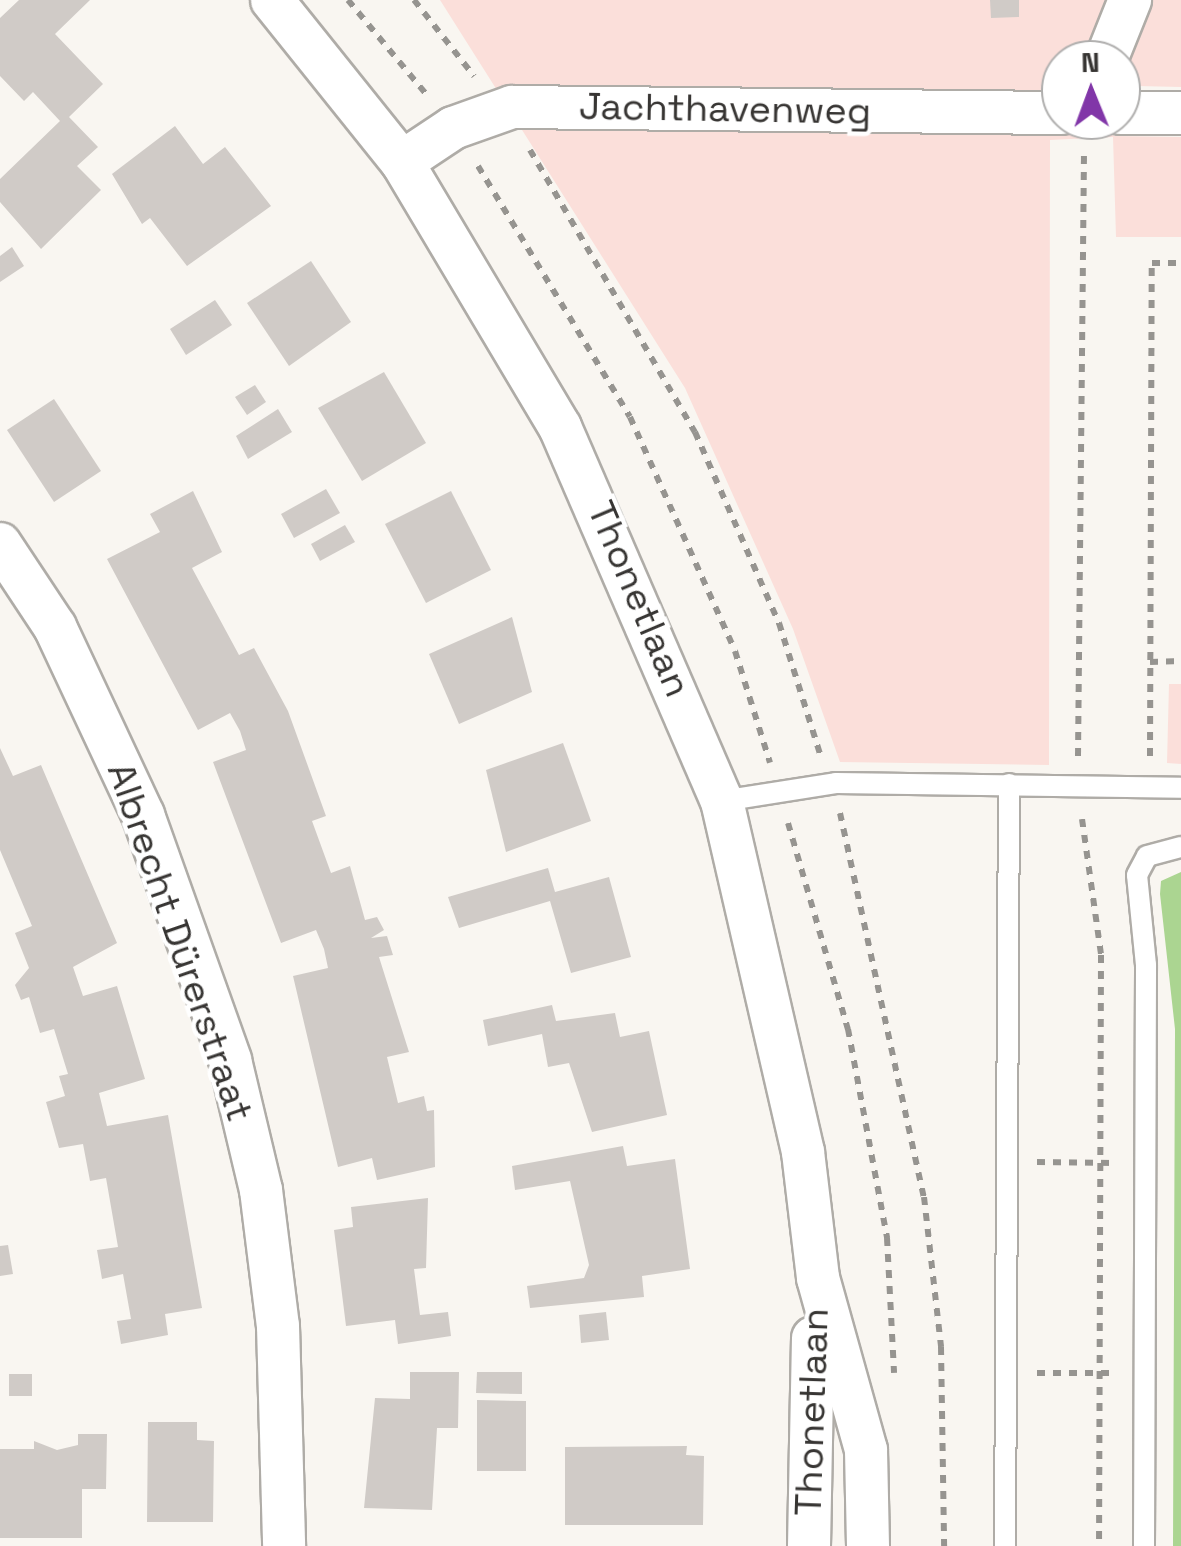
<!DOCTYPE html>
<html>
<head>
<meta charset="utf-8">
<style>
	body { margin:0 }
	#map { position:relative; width:1181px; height:1546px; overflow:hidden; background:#f9f6f1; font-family:"Space Grotesk",sans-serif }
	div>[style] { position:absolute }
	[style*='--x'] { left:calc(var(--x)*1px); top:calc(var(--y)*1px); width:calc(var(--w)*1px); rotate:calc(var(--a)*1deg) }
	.green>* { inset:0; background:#fbdfda }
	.water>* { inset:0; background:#abd591 }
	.building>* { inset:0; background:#d0cbc7 }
	.path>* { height:6px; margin-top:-3px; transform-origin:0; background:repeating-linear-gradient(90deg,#969490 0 8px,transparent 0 16px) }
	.roads { filter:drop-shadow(2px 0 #afaca7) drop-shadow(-2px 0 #afaca7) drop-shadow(0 2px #afaca7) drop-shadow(0 -2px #afaca7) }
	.service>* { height:20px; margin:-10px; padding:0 10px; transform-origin:10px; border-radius:10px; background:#fff }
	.minor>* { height:42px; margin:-21px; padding:0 21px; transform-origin:21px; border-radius:21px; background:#fff }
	span { translate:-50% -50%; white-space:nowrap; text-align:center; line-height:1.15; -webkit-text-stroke:9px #fff; paint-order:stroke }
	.street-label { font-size:38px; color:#373533 }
	.north { position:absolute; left:1041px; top:40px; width:100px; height:100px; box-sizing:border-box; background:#fff; border:2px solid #afaead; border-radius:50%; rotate:359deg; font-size:28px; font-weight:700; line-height:40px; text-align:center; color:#373533 }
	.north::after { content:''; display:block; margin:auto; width:35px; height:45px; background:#8136a8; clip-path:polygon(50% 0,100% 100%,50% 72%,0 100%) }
</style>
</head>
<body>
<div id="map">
	<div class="green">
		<div style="clip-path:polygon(evenodd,440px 0,1181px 0,1181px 87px,1137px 86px,1114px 136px,1181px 137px,1181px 237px,1116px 237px,1113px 137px,1050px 140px,1049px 765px,840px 762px,793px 629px,685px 388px,440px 0,1061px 60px,1121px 60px,1121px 120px,1061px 120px,1061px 60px)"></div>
		<div style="clip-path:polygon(1169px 684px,1181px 684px,1181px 764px,1167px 763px)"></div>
	</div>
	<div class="water">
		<div style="clip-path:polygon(1181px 872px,1181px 1546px,1173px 1546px,1175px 1029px,1160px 894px,1161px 881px)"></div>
	</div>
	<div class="building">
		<div style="clip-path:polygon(19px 0,90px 0,55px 34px,103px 84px,69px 117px,98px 147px,77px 166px,101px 190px,41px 249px,0 202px,0 179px,60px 121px,33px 92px,24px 101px,0 76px,0 18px)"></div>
		<div style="clip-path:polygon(990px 0,1019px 0,1019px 17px,991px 18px)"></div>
		<div style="clip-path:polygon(175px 126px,203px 164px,225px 147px,271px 206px,187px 266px,150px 218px,142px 224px,112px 174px)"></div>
		<div style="clip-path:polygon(12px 247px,24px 266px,0 282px,0 256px)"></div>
		<div style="clip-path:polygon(311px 261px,351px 322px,289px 366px,247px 303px)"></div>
		<div style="clip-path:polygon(215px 300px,232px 325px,186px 355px,170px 329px)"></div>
		<div style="clip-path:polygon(384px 372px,426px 443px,362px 481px,318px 408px)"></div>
		<div style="clip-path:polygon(255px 385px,266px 402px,247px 415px,235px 397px)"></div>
		<div style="clip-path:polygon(54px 399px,101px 471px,54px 502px,7px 430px)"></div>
		<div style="clip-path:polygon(278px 409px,292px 432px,248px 459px,236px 436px)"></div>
		<div style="clip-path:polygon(326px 489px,340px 513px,294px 538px,281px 514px)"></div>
		<div style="clip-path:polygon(193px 491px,222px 552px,192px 568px,239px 655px,254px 648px,288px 711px,326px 816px,312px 821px,331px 873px,350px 866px,365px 920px,377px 917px,384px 930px,371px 938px,387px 936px,393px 955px,379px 957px,409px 1052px,387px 1057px,398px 1103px,424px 1096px,427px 1111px,434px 1110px,435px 1167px,377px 1180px,372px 1158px,338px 1167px,293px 976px,328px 968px,324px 949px,316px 930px,281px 943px,213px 762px,246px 750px,240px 731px,230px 713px,198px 730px,107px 559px,160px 532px,150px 514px)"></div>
		<div style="clip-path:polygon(451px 491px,491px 570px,426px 603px,385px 524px)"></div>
		<div style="clip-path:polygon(345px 525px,355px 542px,320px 561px,311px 544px)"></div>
		<div style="clip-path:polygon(512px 617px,532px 692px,459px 724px,429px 654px)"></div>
		<div style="clip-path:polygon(563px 743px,591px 821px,506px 852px,486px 770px)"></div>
		<div style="clip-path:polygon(0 748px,13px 776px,41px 765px,117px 943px,73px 967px,83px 996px,117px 986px,145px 1079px,99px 1093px,107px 1126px,168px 1115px,202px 1308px,165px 1314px,168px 1335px,121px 1344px,117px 1321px,131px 1319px,123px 1274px,102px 1279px,97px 1250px,118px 1247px,106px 1178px,90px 1181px,83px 1144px,59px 1148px,46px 1102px,65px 1096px,59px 1076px,68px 1074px,54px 1029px,40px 1033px,29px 997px,21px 1000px,15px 985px,29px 968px,15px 933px,32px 926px,0 850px)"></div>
		<div style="clip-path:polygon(548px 868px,555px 892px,609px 877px,631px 957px,571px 973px,550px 901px,459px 928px,448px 897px)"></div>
		<div style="clip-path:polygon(552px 1005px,556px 1021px,615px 1013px,620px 1037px,649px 1031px,667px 1115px,592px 1132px,569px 1063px,548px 1067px,542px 1034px,488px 1046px,483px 1020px)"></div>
		<div style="clip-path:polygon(623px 1146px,627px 1166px,675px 1159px,690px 1269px,642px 1276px,644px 1297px,530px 1308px,527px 1286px,584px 1278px,589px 1265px,570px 1181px,515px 1190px,512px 1166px)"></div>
		<div style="clip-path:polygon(428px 1198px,426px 1268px,414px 1269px,420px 1315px,448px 1312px,451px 1336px,398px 1344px,395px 1320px,346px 1326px,334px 1230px,353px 1227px,351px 1207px)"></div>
		<div style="clip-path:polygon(8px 1245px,13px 1274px,0 1276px,0 1246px)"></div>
		<div style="clip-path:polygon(606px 1312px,609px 1340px,581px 1343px,579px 1315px)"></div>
		<div style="clip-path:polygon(410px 1372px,459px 1372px,458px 1428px,437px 1428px,432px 1510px,364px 1508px,375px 1398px,410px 1399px)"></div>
		<div style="clip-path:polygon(477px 1372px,522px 1372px,522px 1394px,476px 1393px)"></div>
		<div style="clip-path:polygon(9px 1374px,32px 1374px,32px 1396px,9px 1396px)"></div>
		<div style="clip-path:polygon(477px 1400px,526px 1401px,526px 1471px,477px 1471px)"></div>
		<div style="clip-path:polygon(148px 1422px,197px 1422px,197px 1440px,214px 1441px,213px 1522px,147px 1522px)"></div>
		<div style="clip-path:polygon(78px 1434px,107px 1434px,106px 1489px,82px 1489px,82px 1538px,0 1538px,0 1449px,34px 1449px,34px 1441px,57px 1450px,78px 1445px)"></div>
		<div style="clip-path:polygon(687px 1446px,686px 1455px,704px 1456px,703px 1525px,565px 1525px,565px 1447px)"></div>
	</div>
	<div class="path">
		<div style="--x:348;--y:0;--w:124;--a:50.3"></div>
		<div style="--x:414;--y:0;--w:97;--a:51.7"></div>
		<div style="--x:530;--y:150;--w:327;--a:59.7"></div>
		<div style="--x:695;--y:432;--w:209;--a:66.3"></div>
		<div style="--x:779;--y:623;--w:137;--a:72.6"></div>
		<div style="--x:478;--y:166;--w:293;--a:58.8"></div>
		<div style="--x:630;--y:417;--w:256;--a:65.8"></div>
		<div style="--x:735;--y:651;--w:117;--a:72.6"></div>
		<div style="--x:1150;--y:662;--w:31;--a:-2"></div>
		<div style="--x:1078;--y:756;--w:607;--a:-89.43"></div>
		<div style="--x:1150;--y:756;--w:493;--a:-89.8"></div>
		<div style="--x:1152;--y:263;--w:29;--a:0"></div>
		<div style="--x:840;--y:813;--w:393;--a:77.7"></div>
		<div style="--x:924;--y:1197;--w:151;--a:83.5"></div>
		<div style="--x:941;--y:1347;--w:199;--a:89.1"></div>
		<div style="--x:1082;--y:819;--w:137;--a:82"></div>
		<div style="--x:1101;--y:955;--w:591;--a:90.19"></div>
		<div style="--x:788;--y:823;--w:215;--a:73.8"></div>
		<div style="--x:848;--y:1029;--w:213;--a:79.4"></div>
		<div style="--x:887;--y:1238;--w:135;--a:87"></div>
		<div style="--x:1037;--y:1162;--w:78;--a:0.7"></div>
		<div style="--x:1037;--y:1373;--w:78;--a:0"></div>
	</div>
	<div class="roads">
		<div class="service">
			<div style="--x:722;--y:801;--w:115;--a:-9"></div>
			<div style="--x:836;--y:783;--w:345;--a:0.8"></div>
			<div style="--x:1005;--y:1546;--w:762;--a:-89.7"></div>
			<div style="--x:1144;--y:1546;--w:581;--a:-89.8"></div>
			<div style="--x:1146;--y:965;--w:90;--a:-95.7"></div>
			<div style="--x:1137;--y:875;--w:21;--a:-62"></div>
			<div style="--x:1147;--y:856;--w:35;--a:-15"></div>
		</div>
		<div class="minor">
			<div style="--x:272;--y:0;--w:208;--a:51.3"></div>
			<div style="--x:402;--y:162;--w:309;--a:59.2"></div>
			<div style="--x:560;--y:427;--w:408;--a:66.6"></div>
			<div style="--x:722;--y:801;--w:360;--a:77"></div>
			<div style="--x:803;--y:1152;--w:127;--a:83.2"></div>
			<div style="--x:818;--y:1278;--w:179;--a:74.4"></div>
			<div style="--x:866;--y:1450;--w:96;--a:88.8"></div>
			<div style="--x:1106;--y:60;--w:65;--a:-68.2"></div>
			<div style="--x:1121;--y:113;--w:60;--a:0"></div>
			<div style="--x:402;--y:162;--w:61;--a:-33.7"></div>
			<div style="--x:453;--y:128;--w:63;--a:-19.6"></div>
			<div style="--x:512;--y:107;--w:549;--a:0.63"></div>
			<div style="--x:0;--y:544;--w:100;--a:56.5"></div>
			<div style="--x:55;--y:627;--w:208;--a:64.9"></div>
			<div style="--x:143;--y:815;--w:260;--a:70.4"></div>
			<div style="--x:230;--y:1060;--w:134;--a:76.6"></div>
			<div style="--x:261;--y:1190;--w:137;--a:82.9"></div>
			<div style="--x:278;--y:1326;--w:220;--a:88.4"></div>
			<div style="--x:809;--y:1546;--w:208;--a:-88.9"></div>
		</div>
	</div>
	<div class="street-label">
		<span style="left:725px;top:109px;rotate:1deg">Jachthavenweg</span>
		<span style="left:639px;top:599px;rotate:67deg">Thonetlaan</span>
		<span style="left:180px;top:942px;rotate:71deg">Albrecht Dürerstraat</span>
		<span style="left:812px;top:1412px;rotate:-88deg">Thonetlaan</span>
	</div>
	<div class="north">N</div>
</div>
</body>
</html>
